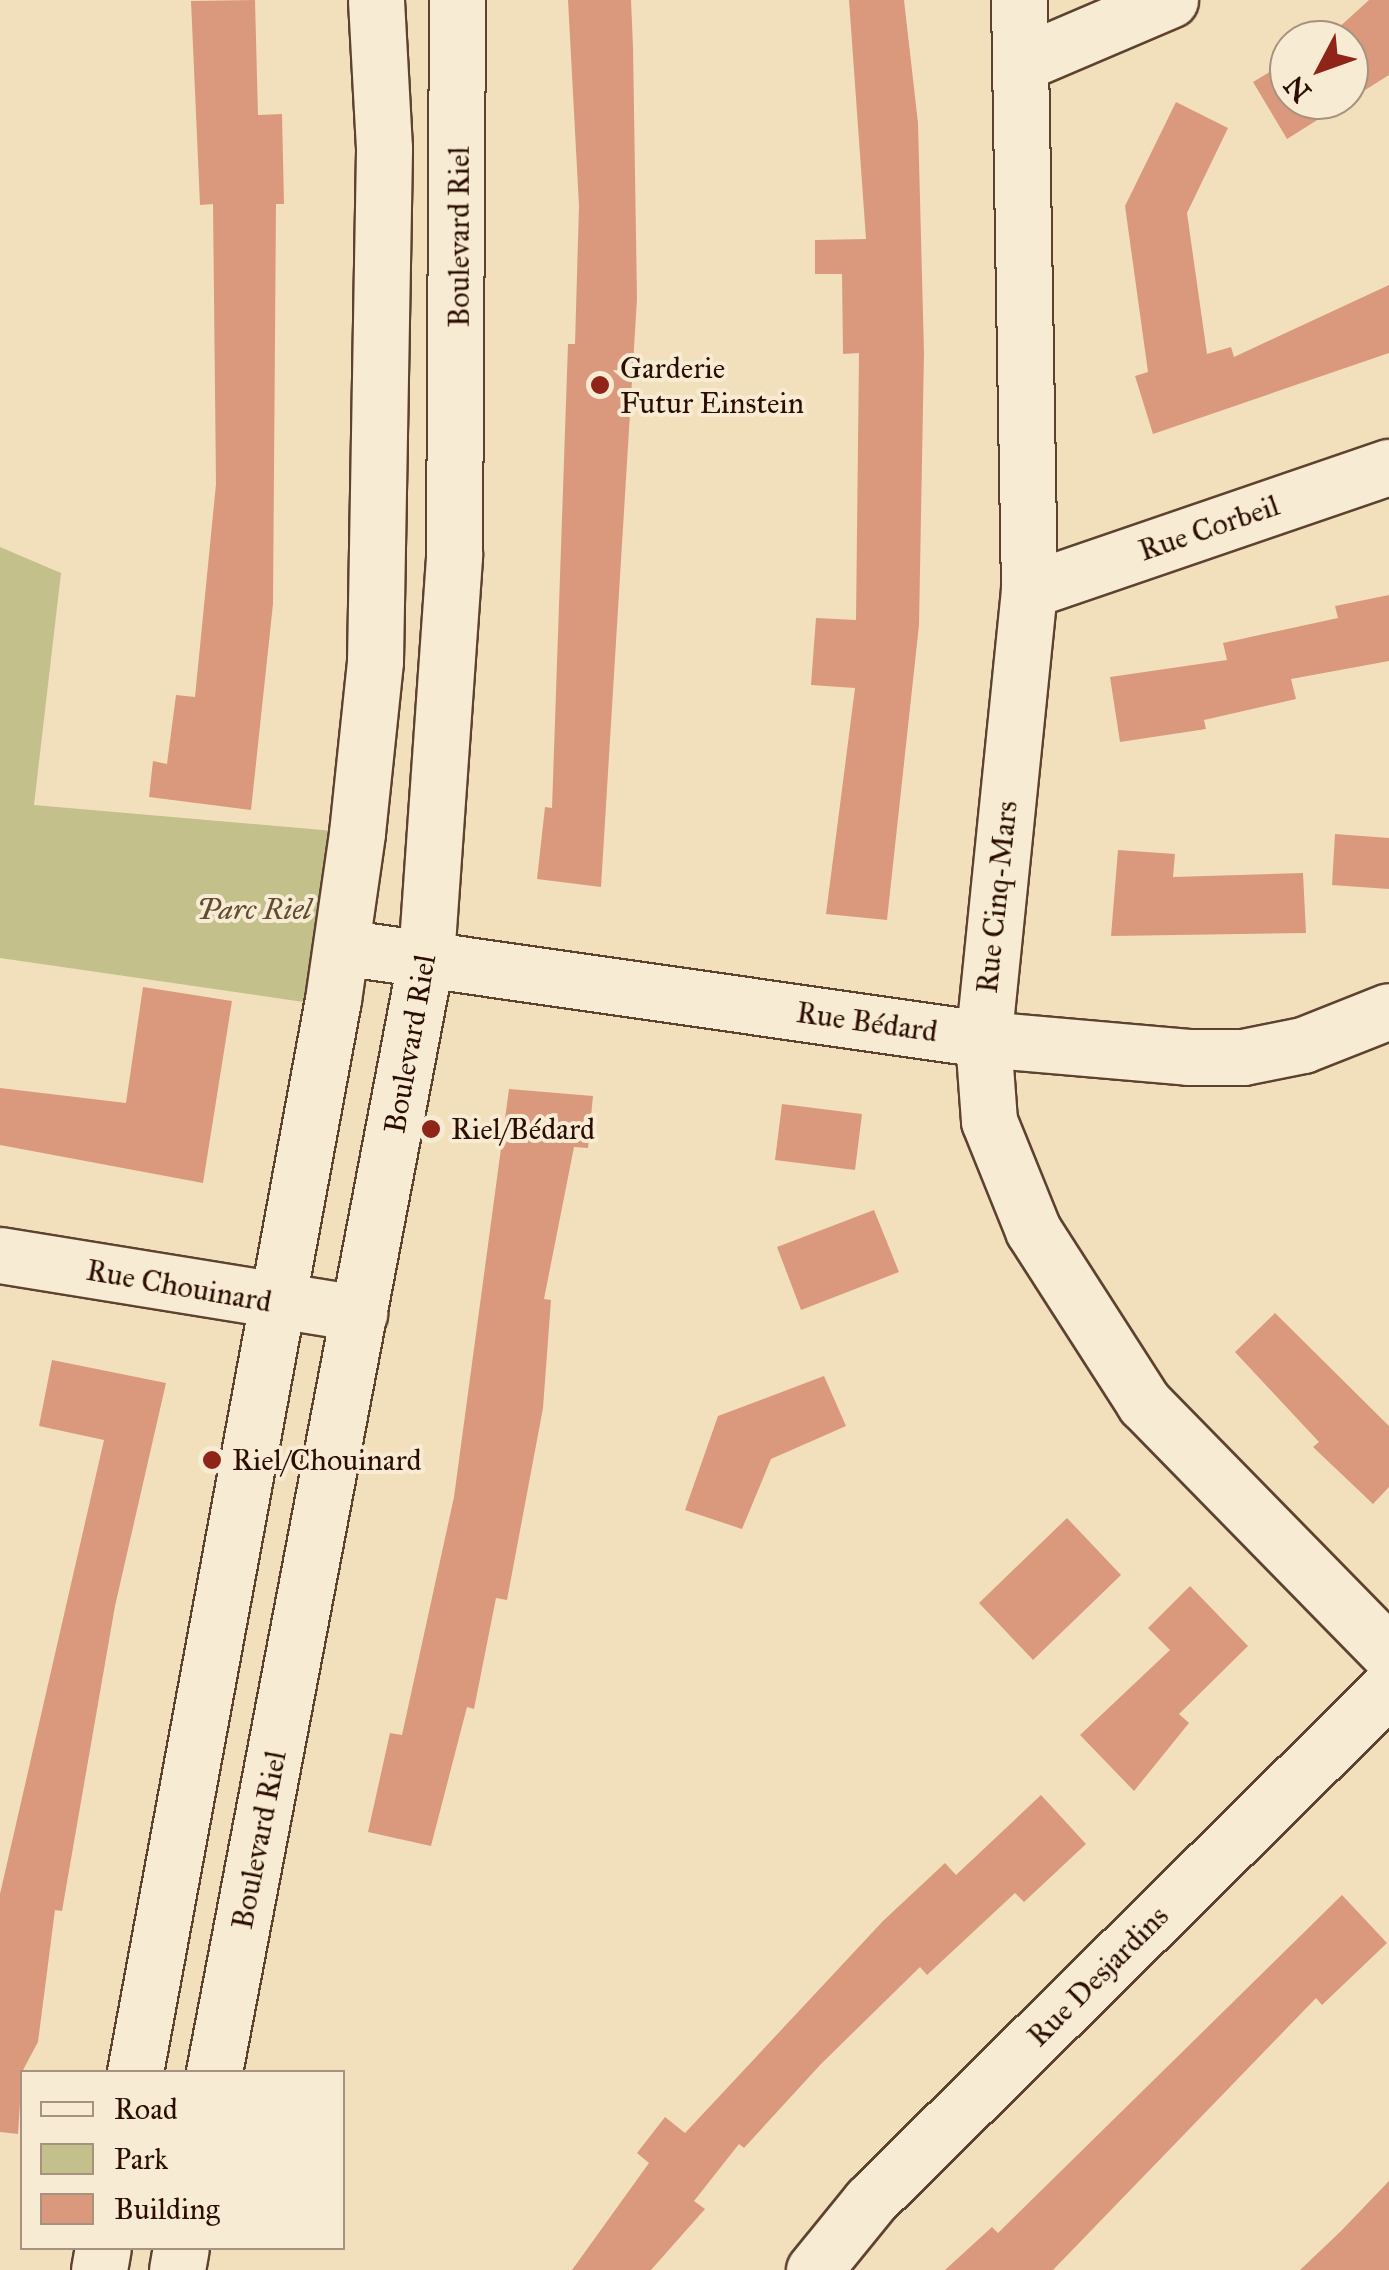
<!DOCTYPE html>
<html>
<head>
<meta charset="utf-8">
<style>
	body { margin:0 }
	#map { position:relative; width:1389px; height:2270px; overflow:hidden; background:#f2e0bc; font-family:"IM FELL Great Primer",serif }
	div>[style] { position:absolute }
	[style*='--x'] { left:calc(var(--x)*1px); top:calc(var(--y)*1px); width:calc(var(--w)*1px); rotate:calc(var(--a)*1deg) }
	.green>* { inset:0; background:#c3c08b }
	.building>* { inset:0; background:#da997c }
	.roads { filter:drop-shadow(2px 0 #5e4230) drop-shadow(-2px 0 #5e4230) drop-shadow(0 2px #5e4230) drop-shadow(0 -2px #5e4230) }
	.minor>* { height:55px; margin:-27.5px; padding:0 27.5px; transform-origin:27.5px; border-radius:27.5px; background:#f7ebd3 }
	.dots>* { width:28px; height:28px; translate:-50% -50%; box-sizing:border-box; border:5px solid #f7ebd3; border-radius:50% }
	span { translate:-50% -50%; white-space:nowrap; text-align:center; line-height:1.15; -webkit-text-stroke:8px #f7ebd3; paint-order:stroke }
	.street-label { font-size:30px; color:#2c0d01 }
	.poi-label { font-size:30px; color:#2c0d01 }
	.left { translate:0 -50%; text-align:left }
	.park-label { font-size:30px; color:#614c31; font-style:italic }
	.legend { position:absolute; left:20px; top:2070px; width:325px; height:180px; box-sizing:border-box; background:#f7ebd3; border:2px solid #a6927f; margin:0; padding:12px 18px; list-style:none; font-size:30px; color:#2c0d01 }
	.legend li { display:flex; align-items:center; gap:20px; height:50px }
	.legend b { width:50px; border:2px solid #a6927f }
	.north { position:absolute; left:1269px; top:20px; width:100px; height:100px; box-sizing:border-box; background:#f7ebd3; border:2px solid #a6927f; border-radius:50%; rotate:229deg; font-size:28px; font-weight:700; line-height:40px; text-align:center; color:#2c0d01 }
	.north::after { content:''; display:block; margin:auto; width:35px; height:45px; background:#8f2418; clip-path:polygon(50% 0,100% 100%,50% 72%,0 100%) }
</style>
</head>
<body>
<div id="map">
	<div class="green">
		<div style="clip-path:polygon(0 547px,61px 573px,34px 805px,357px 833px,331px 1006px,0 958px)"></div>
	</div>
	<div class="building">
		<div style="clip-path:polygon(255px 0,258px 115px,282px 114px,284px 204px,276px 204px,273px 604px,251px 810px,149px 797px,153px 761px,167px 764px,176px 695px,195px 697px,216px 484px,213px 204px,200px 205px,191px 1px)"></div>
		<div style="clip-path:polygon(568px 0,631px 0,633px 47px,637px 299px,601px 887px,537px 879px,545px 807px,552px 808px,568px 344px,575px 344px,579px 206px)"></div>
		<div style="clip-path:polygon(849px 0,904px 0,918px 123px,924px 352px,919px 625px,887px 920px,826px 914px,855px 688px,811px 685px,816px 618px,856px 620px,859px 353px,843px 354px,842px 274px,815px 274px,815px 240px,866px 239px)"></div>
		<div style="clip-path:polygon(1369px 0,1389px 0,1389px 75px,1287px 139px,1253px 82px,1289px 60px,1289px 100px,1349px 100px,1349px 40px,1325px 40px)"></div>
		<div style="clip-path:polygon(1176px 102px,1228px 128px,1187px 213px,1207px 354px,1231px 347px,1234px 357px,1389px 285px,1389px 353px,1153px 434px,1135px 376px,1148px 372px,1125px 206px)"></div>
		<div style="clip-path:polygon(1389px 595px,1389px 661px,1291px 679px,1296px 699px,1204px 720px,1206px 729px,1120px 742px,1110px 677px,1227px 660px,1223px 643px,1338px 618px,1335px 606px)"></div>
		<div style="clip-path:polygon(1335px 834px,1389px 838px,1389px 889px,1332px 885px)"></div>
		<div style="clip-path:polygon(1118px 850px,1175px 854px,1173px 877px,1303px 873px,1306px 933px,1111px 936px)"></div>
		<div style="clip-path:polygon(143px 987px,232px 1001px,203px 1183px,0 1145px,0 1088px,126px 1103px)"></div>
		<div style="clip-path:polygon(509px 1089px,593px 1096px,588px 1148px,574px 1147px,544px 1299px,551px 1300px,543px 1408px,507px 1600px,496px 1598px,474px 1709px,467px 1707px,431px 1846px,368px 1832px,390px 1733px,402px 1735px,454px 1497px)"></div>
		<div style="clip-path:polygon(782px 1104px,862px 1114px,855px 1170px,775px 1160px)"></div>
		<div style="clip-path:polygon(874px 1210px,899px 1272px,801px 1310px,777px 1247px)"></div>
		<div style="clip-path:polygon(1275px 1313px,1389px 1426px,1389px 1487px,1373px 1504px,1313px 1447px,1319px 1442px,1235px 1352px)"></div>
		<div style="clip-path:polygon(52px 1360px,166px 1383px,115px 1606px,62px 1911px,55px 1910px,38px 2042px,22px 2072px,18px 2134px,0 2132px,0 1894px,104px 1440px,39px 1426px)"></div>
		<div style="clip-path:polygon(824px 1376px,846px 1426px,771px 1459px,742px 1529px,685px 1510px,718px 1416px)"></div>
		<div style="clip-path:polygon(1067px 1518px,1121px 1575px,1033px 1660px,979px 1603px)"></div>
		<div style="clip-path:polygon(1190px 1586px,1248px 1646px,1179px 1714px,1189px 1723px,1134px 1791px,1080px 1735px,1170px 1650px,1148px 1628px)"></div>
		<div style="clip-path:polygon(1041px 1795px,1086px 1844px,1024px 1902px,1015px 1893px,927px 1975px,920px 1967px,821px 2064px,744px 2148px,739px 2144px,694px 2201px,705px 2209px,651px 2270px,572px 2270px,649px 2163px,637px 2153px,665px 2117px,685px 2133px,883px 1921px,945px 1863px,956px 1875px)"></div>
		<div style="clip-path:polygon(1342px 1895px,1387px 1943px,1322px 2005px,1316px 1998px,1053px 2270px,945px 2270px,992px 2227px,998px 2233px)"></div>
		<div style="clip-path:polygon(1389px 2181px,1389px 2270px,1300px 2270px,1340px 2232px)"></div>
	</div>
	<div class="roads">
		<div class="minor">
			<div style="--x:1019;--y:0;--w:590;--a:89.03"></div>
			<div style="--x:1029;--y:590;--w:451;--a:95.8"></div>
			<div style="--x:983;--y:1039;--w:82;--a:85.8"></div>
			<div style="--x:989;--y:1121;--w:118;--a:68"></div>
			<div style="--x:1033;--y:1230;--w:206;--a:57.3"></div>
			<div style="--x:1144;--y:1403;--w:350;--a:45.6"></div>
			<div style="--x:1022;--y:63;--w:161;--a:-23.1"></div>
			<div style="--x:1029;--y:590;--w:380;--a:-18.9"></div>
			<div style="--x:341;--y:947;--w:649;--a:8.16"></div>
			<div style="--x:983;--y:1039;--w:206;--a:5"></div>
			<div style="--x:1188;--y:1057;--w:55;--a:0"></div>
			<div style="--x:1243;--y:1057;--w:61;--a:-11.3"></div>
			<div style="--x:1303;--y:1045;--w:92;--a:-21.6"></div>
			<div style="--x:0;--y:1255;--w:364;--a:9.2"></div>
			<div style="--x:135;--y:2072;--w:1090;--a:-79.54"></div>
			<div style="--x:333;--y:1000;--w:169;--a:-81.8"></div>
			<div style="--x:357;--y:833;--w:173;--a:-84"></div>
			<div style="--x:375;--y:661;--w:513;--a:-88.99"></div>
			<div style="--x:384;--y:148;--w:148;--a:-93.1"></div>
			<div style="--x:214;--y:2072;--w:1134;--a:-79.23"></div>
			<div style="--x:426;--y:958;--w:403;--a:-86"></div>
			<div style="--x:454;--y:556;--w:556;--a:-89.69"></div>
			<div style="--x:99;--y:2270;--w:22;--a:-80"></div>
			<div style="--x:177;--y:2270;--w:22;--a:-80"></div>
			<div style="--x:814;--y:2270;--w:89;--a:-50.9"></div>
			<div style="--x:870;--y:2201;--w:730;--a:-44.67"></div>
		</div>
	</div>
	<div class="dots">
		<div style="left:600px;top:385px;background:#8f2418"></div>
		<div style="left:431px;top:1129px;background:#8f2418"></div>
		<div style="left:212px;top:1460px;background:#8f2418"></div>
	</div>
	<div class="street-label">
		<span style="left:459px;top:237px;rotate:-90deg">Boulevard Riel</span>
		<span style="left:1209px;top:528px;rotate:-19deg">Rue Corbeil</span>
		<span style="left:997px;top:897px;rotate:-84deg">Rue Cinq-Mars</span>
		<span style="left:867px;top:1022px;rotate:8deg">Rue Bédard</span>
		<span style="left:410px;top:1044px;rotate:-80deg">Boulevard Riel</span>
		<span style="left:179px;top:1286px;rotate:10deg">Rue Chouinard</span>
		<span style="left:259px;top:1840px;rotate:-79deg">Boulevard Riel</span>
		<span style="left:1098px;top:1976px;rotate:-45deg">Rue Desjardins</span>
	</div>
	<div class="poi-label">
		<span class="left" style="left:620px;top:385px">Garderie<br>Futur Einstein</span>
		<span class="left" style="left:451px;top:1129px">Riel/Bédard</span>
		<span class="left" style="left:232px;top:1460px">Riel/Chouinard</span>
	</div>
	<div class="park-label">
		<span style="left:254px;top:909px">Parc Riel</span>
	</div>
	<ul class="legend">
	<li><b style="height:12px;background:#f7ebd3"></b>Road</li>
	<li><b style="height:28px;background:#c3c08b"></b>Park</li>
	<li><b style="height:28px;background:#da997c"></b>Building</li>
	</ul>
	<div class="north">N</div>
</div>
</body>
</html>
